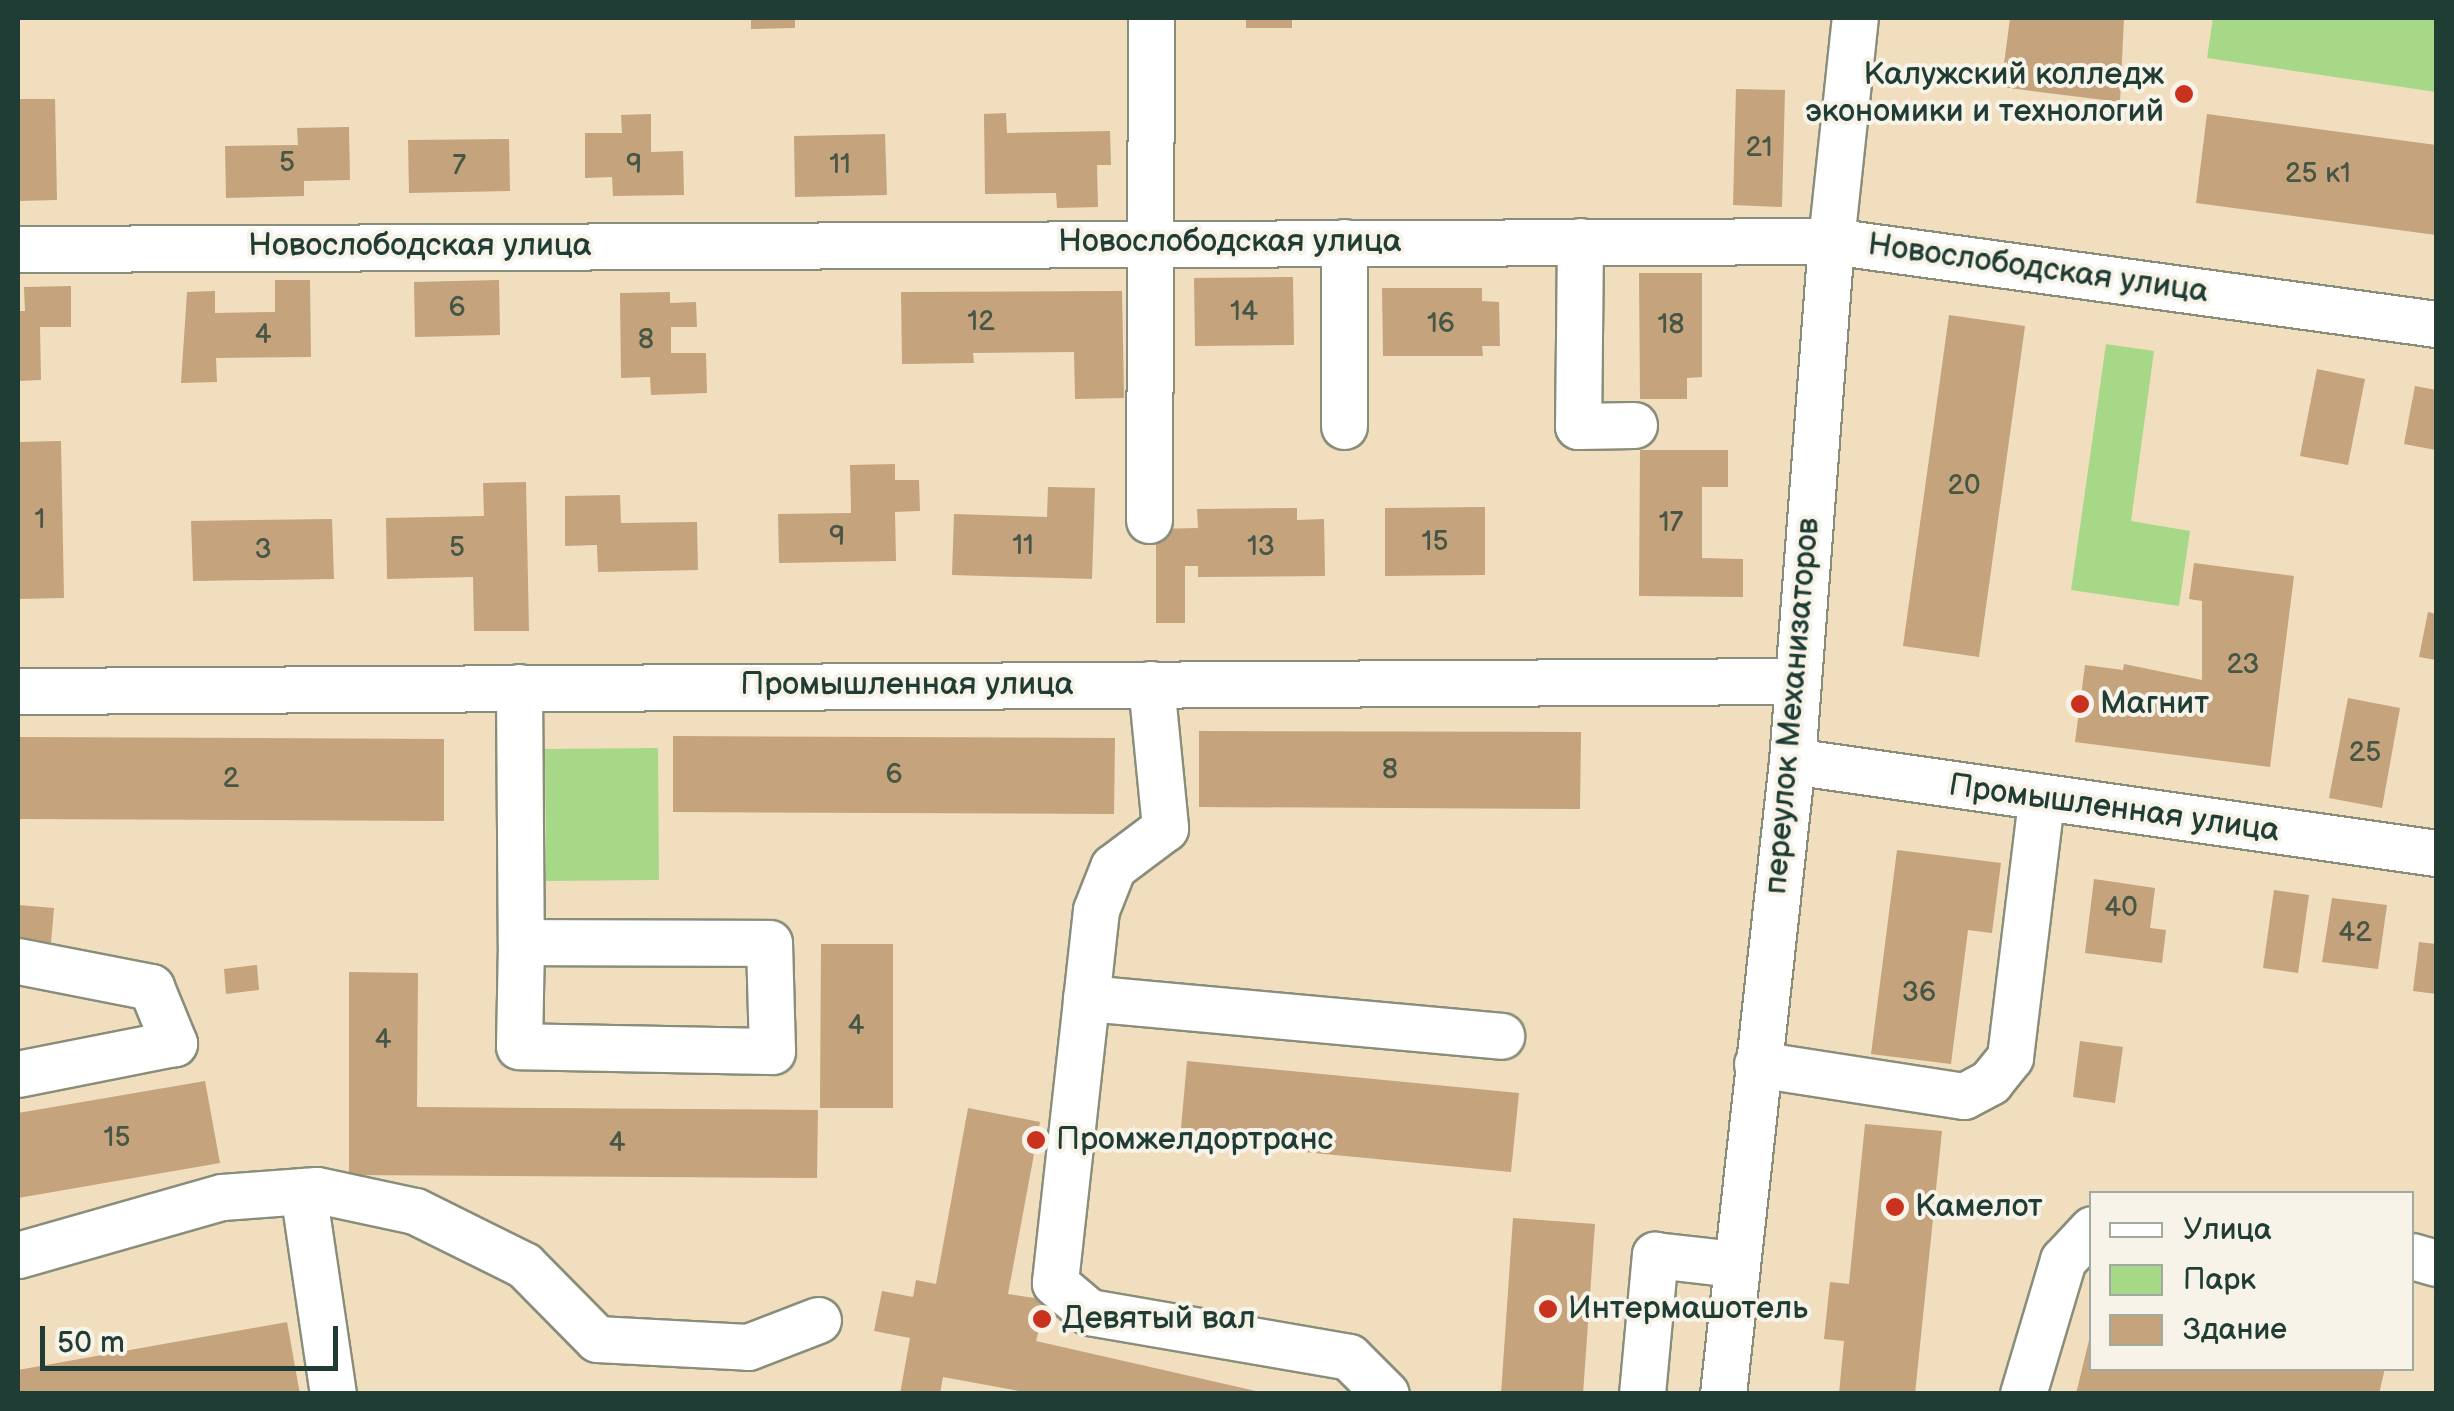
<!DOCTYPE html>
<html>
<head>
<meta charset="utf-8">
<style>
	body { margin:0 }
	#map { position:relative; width:2454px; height:1411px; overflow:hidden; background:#f0debf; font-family:"Balsamiq Sans",sans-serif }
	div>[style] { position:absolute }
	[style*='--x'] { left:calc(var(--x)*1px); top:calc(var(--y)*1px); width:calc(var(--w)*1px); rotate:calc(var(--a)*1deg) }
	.green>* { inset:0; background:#a7d887 }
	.building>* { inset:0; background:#c4a37d }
	.roads { filter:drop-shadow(2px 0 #888e7a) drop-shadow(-2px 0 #888e7a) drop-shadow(0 2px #888e7a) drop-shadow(0 -2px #888e7a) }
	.minor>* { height:45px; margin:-22.5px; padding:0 22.5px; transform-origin:22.5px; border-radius:22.5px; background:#fff }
	.dots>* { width:28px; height:28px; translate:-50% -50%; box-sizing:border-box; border:5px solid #f7f3e8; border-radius:50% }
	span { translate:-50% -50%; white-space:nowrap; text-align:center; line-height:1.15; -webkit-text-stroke:8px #f7f3e8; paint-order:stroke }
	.number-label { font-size:28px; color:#485646 }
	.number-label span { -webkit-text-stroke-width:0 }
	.poi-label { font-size:32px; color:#1f3d34 }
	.right { translate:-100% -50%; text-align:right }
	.left { translate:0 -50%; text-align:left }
	.street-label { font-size:32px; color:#1f3d34 }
	.frame { position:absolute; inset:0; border:20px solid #1f3d34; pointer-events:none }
	.legend { position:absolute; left:2089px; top:1191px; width:325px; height:180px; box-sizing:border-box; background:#f7f3e8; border:2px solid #a1aaa0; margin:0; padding:12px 18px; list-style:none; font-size:30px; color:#1f3d34 }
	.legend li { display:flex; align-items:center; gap:20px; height:50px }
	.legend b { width:50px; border:2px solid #a1aaa0 }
	.scale { position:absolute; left:40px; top:1326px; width:298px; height:45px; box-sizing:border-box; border:5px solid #1f3d34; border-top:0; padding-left:12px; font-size:30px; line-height:35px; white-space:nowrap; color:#1f3d34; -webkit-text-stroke:8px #f7f3e8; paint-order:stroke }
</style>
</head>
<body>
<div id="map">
	<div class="green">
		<div style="clip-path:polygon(2213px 18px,2436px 18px,2436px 92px,2207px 58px)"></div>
		<div style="clip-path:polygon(2106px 344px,2154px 351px,2131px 521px,2190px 531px,2179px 606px,2071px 590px)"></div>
		<div style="clip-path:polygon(658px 748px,659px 880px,546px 881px,545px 749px)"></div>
	</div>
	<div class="building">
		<div style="clip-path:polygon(751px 18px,795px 18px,795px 28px,751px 29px)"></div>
		<div style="clip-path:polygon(1246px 18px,1292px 18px,1292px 28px,1246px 28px)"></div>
		<div style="clip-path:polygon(2010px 18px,2124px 18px,2120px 102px,2001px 87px)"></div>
		<div style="clip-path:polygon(1736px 89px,1785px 90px,1782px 207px,1733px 205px)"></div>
		<div style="clip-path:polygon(18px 99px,55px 99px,57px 200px,18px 201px)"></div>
		<div style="clip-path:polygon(1006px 113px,1007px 133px,1110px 131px,1111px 165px,1097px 165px,1098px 207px,1057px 208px,1056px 193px,985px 194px,984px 114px)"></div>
		<div style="clip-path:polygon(651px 114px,651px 152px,683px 151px,684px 195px,613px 196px,612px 177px,585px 178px,585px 133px,622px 133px,621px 115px)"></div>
		<div style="clip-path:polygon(2207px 114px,2436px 145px,2436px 235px,2196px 203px)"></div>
		<div style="clip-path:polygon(349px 127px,350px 180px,304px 181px,304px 196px,226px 198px,225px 146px,298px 145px,297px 128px)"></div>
		<div style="clip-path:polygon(885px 134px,887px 195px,795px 197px,794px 136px)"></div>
		<div style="clip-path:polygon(509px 139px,510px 191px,409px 193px,408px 140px)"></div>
		<div style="clip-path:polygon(1639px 273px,1702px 273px,1702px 377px,1687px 378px,1687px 399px,1640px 399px)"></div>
		<div style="clip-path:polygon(1293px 277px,1294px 345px,1195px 346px,1194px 278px)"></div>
		<div style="clip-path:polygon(275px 280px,310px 280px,311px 357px,216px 358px,217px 382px,181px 383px,187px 292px,215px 291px,215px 313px,275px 312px)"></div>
		<div style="clip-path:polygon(499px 280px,500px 335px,415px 337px,414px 282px)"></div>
		<div style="clip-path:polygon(71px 286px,71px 327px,40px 327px,41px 380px,18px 381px,18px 311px,25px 311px,24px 287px)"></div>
		<div style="clip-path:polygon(1382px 288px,1482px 288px,1482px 301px,1499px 302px,1500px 346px,1482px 346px,1483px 356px,1383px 356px)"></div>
		<div style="clip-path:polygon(1122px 291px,1124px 398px,1075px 399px,1074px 352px,973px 353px,974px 363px,902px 364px,901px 292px)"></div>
		<div style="clip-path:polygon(670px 292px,670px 303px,696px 302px,697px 327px,671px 327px,671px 353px,706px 353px,707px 393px,651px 395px,650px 377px,621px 378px,620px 293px)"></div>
		<div style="clip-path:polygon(1949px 315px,2025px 326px,1979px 657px,1903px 646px)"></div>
		<div style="clip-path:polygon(2317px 369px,2365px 379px,2348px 465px,2300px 456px)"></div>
		<div style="clip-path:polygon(2415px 386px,2436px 390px,2436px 450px,2404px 444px)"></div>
		<div style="clip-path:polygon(61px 441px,64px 598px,18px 599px,18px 442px)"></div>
		<div style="clip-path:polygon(1640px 450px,1728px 450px,1728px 487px,1702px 487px,1702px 558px,1743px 559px,1743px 597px,1639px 596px)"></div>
		<div style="clip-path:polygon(895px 464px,895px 480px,919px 480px,920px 511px,895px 512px,896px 561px,779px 563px,778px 514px,851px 513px,850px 465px)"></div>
		<div style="clip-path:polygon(526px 482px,529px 631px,474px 631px,473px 577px,387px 579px,386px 518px,484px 516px,483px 483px)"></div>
		<div style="clip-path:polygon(1048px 487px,1095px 488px,1092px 579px,952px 575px,954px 514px,1047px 517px)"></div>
		<div style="clip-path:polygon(620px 495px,621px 523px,697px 522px,698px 570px,598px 572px,597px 545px,565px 546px,565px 496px)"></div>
		<div style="clip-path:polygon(1485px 507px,1485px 575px,1385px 576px,1385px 508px)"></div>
		<div style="clip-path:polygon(1297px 508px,1297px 520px,1324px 519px,1325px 576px,1198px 577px,1198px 566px,1185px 566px,1185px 623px,1156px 623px,1156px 529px,1198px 528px,1197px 509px)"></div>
		<div style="clip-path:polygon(332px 519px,334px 579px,193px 581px,191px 521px)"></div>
		<div style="clip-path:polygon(2194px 563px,2294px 576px,2270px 767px,2075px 742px,2085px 665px,2123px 670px,2124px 664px,2202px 680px,2202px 601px,2189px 599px)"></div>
		<div style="clip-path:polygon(2428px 612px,2436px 614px,2436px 660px,2419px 657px)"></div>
		<div style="clip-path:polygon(2348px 698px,2400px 708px,2382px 808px,2329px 798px)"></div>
		<div style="clip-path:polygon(1199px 731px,1581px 732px,1580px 809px,1199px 807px)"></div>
		<div style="clip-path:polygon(673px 736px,1115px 738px,1114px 814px,673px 812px)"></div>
		<div style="clip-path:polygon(18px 737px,444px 739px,444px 821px,18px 819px)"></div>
		<div style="clip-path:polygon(1897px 850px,2001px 863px,1992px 933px,1968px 930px,1951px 1064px,1871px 1054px)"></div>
		<div style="clip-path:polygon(2094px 879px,2155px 888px,2150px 928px,2166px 930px,2162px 963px,2085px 953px)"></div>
		<div style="clip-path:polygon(2274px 890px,2309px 895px,2298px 973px,2263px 968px)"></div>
		<div style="clip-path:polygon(2332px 898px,2387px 905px,2378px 969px,2322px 962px)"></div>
		<div style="clip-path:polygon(18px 905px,54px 908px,51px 943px,18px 941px)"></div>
		<div style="clip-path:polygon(2419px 942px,2436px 944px,2436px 994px,2413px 991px)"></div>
		<div style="clip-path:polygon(821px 944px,893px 944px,893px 1108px,820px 1108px)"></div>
		<div style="clip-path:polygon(257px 965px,259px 990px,226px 994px,224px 969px)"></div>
		<div style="clip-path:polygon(349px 972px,418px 973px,417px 1107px,818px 1110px,817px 1178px,349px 1175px)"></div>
		<div style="clip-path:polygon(2080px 1041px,2123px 1047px,2115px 1103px,2073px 1097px)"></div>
		<div style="clip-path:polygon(1187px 1061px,1519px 1093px,1511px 1172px,1180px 1140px)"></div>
		<div style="clip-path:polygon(205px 1081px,220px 1163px,18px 1198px,18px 1113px)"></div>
		<div style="clip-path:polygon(968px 1108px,1040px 1122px,1008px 1294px,1047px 1300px,1036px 1341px,1269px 1394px,1035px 1394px,943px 1377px,940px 1394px,900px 1394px,910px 1338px,874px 1331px,882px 1291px,913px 1297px,916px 1280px,936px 1284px)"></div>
		<div style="clip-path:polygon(1865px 1124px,1942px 1131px,1915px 1394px,1839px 1394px,1844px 1341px,1824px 1339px,1830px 1282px,1849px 1284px)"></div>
		<div style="clip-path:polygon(1513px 1218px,1595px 1224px,1583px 1394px,1501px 1394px)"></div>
		<div style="clip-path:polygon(287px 1322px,300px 1394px,18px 1394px,18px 1370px)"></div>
		<div style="clip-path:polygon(2090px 1336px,2092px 1368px,2385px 1368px,2379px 1394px,2076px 1394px)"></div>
	</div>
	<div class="roads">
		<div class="minor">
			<div style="--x:1580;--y:241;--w:185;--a:90.6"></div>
			<div style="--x:1578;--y:426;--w:56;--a:-1"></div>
			<div style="--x:1344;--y:242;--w:184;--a:90"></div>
			<div style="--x:18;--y:249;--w:1813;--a:-0.25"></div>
			<div style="--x:1831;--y:241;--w:611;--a:7.81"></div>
			<div style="--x:1149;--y:520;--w:502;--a:-89.77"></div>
			<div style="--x:1151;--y:684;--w:145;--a:84.4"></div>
			<div style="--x:1165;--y:828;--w:65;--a:143.1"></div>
			<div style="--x:1113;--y:867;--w:46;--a:111.6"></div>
			<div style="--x:1096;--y:910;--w:375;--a:96.3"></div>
			<div style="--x:1055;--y:1283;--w:45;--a:40.5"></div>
			<div style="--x:1089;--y:1312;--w:264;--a:9.8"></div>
			<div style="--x:1349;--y:1357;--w:52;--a:45"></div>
			<div style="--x:519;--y:687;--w:255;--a:89.6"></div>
			<div style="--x:521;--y:942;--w:248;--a:0.2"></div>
			<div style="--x:769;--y:943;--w:108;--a:88.4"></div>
			<div style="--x:772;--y:1051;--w:253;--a:-178.9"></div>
			<div style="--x:519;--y:1046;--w:104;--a:-88.9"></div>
			<div style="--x:18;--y:691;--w:1778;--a:-0.32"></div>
			<div style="--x:1792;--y:761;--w:651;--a:8.13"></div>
			<div style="--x:18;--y:961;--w:136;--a:11.1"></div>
			<div style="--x:151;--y:987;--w:61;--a:67.7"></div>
			<div style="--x:174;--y:1043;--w:159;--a:168.8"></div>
			<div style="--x:1086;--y:998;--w:417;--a:5.2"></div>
			<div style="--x:1757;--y:1064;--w:209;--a:8.8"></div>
			<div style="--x:1964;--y:1096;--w:30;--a:-28"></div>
			<div style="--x:1990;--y:1082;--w:32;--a:-51"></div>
			<div style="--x:2010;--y:1057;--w:259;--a:-83.1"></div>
			<div style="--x:303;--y:1191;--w:205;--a:81.6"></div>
			<div style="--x:18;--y:1255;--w:212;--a:-15.9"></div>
			<div style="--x:222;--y:1197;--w:95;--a:-4.2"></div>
			<div style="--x:317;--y:1190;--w:100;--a:12.1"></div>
			<div style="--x:415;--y:1211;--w:122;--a:26.4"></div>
			<div style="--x:524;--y:1265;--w:104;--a:45.4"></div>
			<div style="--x:597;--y:1339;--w:151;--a:3"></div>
			<div style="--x:748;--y:1347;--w:75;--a:-21.1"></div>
			<div style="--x:2412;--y:1256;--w:25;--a:16"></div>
			<div style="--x:1642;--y:1394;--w:140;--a:-84.7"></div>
			<div style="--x:1655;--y:1255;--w:81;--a:6.4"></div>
			<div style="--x:1723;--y:1394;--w:637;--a:-83.78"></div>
			<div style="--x:1792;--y:761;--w:521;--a:-85.71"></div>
			<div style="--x:1831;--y:241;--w:224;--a:-83.9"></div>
			<div style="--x:2023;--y:1394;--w:140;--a:-73.4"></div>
			<div style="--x:2063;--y:1260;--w:42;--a:-46.9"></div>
		</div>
	</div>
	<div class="dots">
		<div style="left:2184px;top:94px;background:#c8321e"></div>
		<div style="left:2080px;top:704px;background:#c8321e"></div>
		<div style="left:1036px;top:1140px;background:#c8321e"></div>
		<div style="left:1895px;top:1207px;background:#c8321e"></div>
		<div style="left:1548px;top:1309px;background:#c8321e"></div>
		<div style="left:1042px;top:1319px;background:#c8321e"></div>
	</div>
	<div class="number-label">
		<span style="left:1759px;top:148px">21</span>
		<span style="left:287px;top:163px">5</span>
		<span style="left:634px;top:165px">9</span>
		<span style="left:840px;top:165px">11</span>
		<span style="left:459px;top:166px">7</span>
		<span style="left:2318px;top:174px">25 к1</span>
		<span style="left:457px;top:308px">6</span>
		<span style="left:1244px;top:312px">14</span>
		<span style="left:981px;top:322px">12</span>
		<span style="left:1441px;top:324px">16</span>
		<span style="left:1671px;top:325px">18</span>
		<span style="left:263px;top:335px">4</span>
		<span style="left:646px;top:340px">8</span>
		<span style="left:1964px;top:486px">20</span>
		<span style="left:40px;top:520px">1</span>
		<span style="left:1671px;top:523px">17</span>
		<span style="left:837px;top:537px">9</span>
		<span style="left:1435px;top:542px">15</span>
		<span style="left:1023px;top:546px">11</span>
		<span style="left:1261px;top:547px">13</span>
		<span style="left:457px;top:548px">5</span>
		<span style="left:263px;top:550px">3</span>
		<span style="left:2243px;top:665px">23</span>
		<span style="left:2365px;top:753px">25</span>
		<span style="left:1390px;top:770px">8</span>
		<span style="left:894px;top:775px">6</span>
		<span style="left:231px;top:779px">2</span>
		<span style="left:2121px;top:908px">40</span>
		<span style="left:2355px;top:933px">42</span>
		<span style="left:1919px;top:993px">36</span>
		<span style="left:856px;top:1026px">4</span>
		<span style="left:383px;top:1040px">4</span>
		<span style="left:117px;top:1138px">15</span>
		<span style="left:617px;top:1143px">4</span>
	</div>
	<div class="poi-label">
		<span class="right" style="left:2164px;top:94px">Калужский колледж<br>экономики и технологий</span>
		<span class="left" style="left:2100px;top:704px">Магнит</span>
		<span class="left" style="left:1056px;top:1140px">Промжелдортранс</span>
		<span class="left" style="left:1915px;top:1207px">Камелот</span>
		<span class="left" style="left:1568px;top:1309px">Интермашотель</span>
		<span class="left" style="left:1062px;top:1319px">Девятый вал</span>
	</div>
	<div class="street-label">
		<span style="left:1230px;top:242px">Новослободская улица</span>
		<span style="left:420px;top:246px">Новослободская улица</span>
		<span style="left:2038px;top:269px;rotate:8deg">Новослободская улица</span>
		<span style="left:907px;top:685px">Промышленная улица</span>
		<span style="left:1793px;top:706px;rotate:-85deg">переулок Механизаторов</span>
		<span style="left:2114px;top:809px;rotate:8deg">Промышленная улица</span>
	</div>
	<div class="frame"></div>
	<ul class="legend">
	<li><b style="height:12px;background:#fff"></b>Улица</li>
	<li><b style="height:28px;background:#a7d887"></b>Парк</li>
	<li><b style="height:28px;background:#c4a37d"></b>Здание</li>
	</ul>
	<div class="scale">50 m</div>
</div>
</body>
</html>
